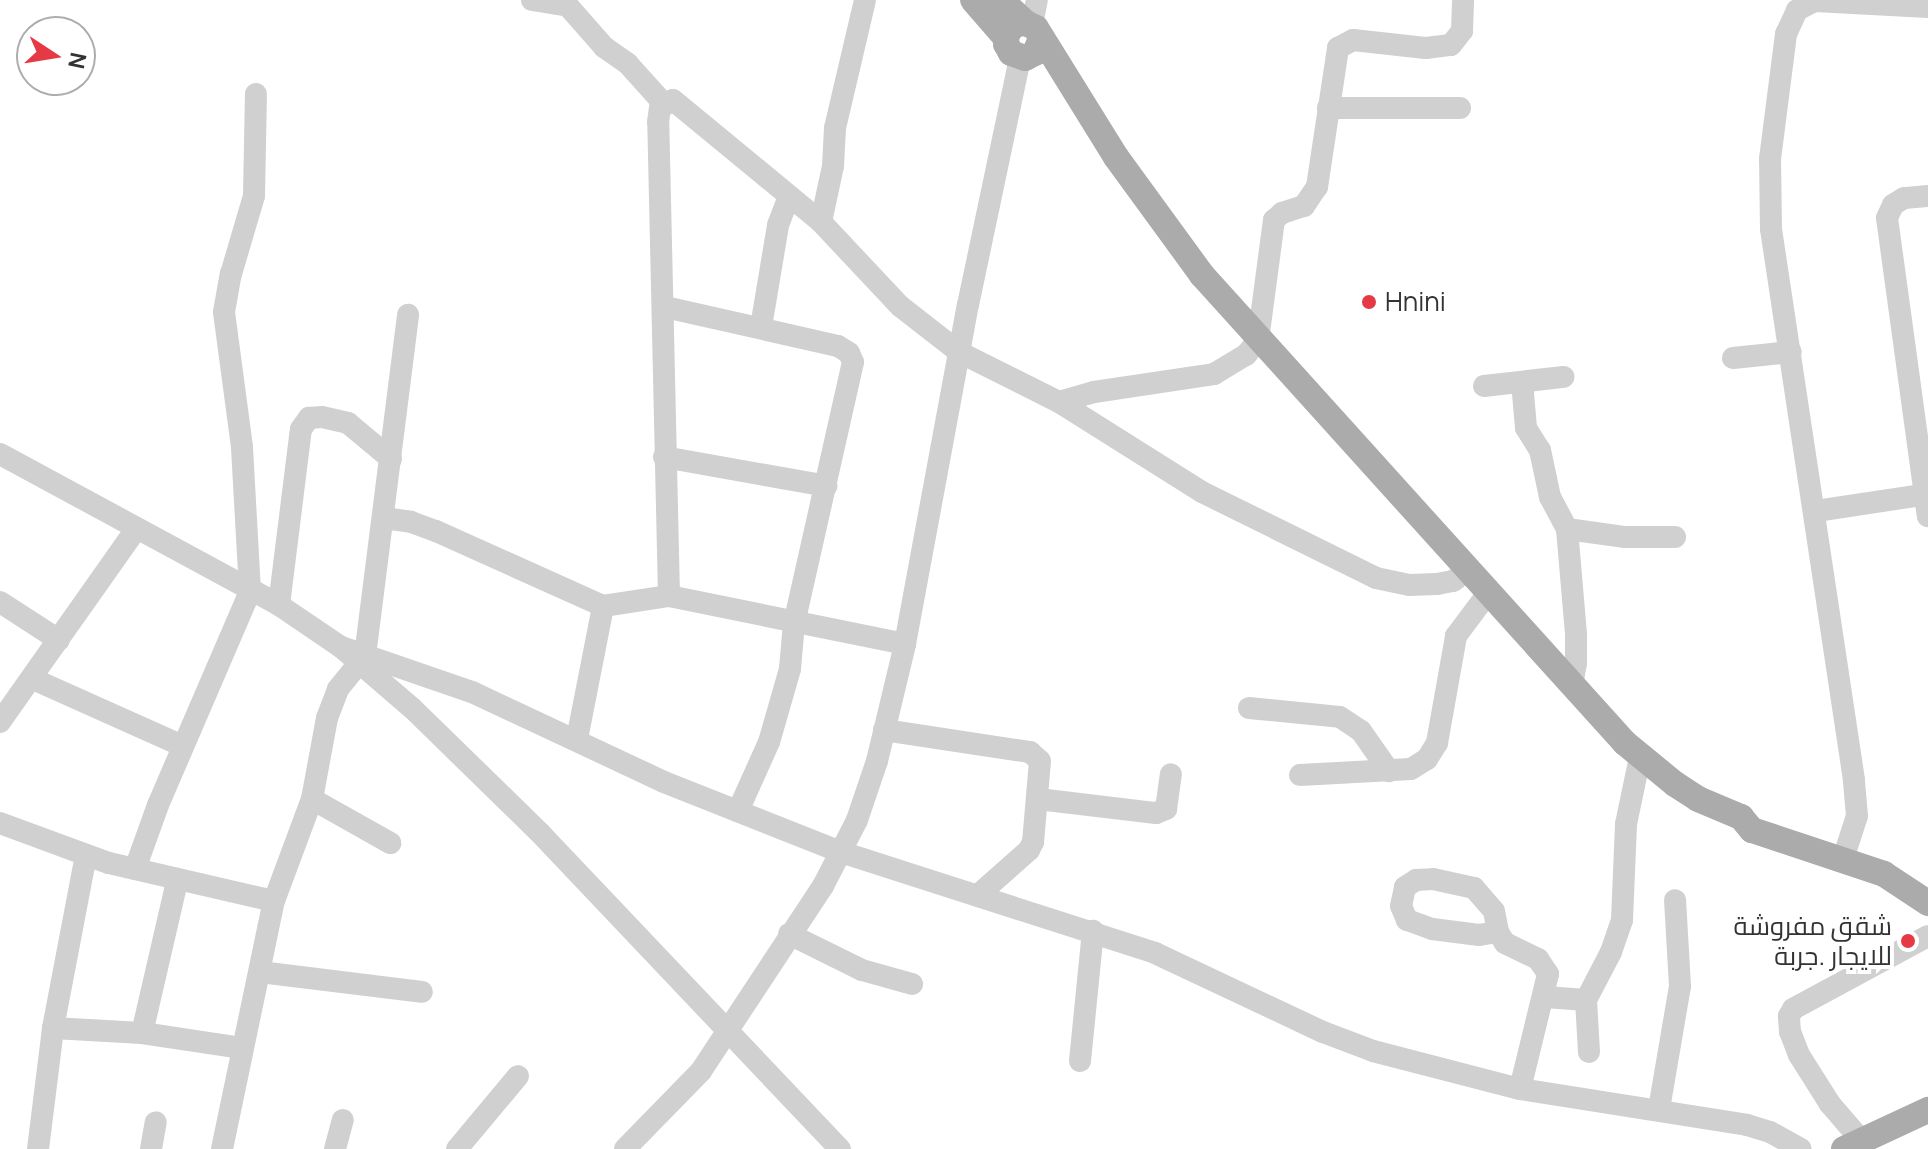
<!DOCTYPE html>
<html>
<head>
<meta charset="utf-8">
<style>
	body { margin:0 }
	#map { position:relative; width:1928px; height:1149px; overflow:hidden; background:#fff; font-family:Manrope,Cairo,sans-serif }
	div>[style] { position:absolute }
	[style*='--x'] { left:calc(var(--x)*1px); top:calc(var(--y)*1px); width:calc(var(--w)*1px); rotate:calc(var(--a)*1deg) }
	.minor>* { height:22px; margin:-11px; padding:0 11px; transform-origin:11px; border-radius:11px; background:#d0d0d0 }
	.major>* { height:26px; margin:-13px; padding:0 13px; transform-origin:13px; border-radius:13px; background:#ababab }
	.dots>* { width:22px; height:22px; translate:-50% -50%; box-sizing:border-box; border:4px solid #fff; border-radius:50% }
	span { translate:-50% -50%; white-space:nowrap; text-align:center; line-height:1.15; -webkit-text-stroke:8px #fff; paint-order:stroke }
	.poi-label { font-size:26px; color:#333 }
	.left { translate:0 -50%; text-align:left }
	.right { translate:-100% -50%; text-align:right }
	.north { position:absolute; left:16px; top:16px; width:80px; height:80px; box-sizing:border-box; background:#fff; border:2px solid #adadad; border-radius:50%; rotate:102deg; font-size:22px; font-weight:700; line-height:32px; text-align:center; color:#333 }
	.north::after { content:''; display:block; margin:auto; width:28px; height:36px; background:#e63946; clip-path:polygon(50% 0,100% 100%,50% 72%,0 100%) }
</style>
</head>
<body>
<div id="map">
	<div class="minor">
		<div style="--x:532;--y:0;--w:36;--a:9"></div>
		<div style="--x:568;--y:6;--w:55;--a:48.7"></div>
		<div style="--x:604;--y:47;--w:29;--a:35"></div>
		<div style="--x:628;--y:64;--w:54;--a:48"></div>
		<div style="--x:1032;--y:25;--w:25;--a:-79"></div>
		<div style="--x:1328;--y:108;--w:132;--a:0"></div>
		<div style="--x:1928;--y:196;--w:24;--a:175"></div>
		<div style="--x:1904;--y:198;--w:13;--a:148"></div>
		<div style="--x:1893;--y:205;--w:14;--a:115"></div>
		<div style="--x:1887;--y:218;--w:301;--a:82.2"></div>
		<div style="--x:821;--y:222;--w:57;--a:-77.9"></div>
		<div style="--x:833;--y:166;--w:38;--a:-87"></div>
		<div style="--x:835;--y:128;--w:131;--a:-76.8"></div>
		<div style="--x:665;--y:307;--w:177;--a:12.7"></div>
		<div style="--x:838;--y:346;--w:13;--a:32"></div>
		<div style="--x:849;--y:353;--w:10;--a:66"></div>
		<div style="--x:853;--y:362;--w:268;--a:102.7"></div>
		<div style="--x:794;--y:623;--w:46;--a:95"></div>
		<div style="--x:790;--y:669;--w:76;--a:106"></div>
		<div style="--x:769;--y:742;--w:76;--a:114.2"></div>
		<div style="--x:761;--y:327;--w:103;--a:-80.5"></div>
		<div style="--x:778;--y:225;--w:30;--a:-69"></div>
		<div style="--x:1733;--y:358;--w:58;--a:-5.9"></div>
		<div style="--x:1522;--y:382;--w:46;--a:85"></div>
		<div style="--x:1526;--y:428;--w:26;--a:58"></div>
		<div style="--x:1540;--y:450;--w:48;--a:78"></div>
		<div style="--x:1550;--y:497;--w:36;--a:62"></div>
		<div style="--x:1567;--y:529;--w:106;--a:85.1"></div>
		<div style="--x:1576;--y:635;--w:28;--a:90"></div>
		<div style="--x:1576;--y:663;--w:23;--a:100"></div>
		<div style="--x:1484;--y:386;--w:80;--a:-6.5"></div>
		<div style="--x:1059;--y:402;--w:36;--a:-16"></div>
		<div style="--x:1094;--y:392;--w:121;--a:-8.5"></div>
		<div style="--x:1214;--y:374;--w:37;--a:-31"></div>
		<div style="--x:1246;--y:355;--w:19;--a:-51"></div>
		<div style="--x:1258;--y:340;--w:121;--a:-82.4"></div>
		<div style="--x:1274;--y:220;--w:11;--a:-41"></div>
		<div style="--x:1282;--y:213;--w:23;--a:-18"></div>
		<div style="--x:1304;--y:206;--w:23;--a:-56"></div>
		<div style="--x:1317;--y:187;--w:141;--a:-81.4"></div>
		<div style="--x:1338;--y:48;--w:17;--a:-28"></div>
		<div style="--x:1353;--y:40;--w:73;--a:6.3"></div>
		<div style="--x:1426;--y:48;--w:25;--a:-7"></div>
		<div style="--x:1451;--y:45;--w:18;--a:-52"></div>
		<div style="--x:1462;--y:31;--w:31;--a:-88"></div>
		<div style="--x:0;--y:454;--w:317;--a:28.4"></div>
		<div style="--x:279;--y:605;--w:75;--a:34.1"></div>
		<div style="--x:341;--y:647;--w:94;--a:40.7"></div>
		<div style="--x:412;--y:708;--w:179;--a:44.3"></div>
		<div style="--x:540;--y:833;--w:436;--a:46.5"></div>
		<div style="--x:664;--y:457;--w:165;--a:10.1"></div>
		<div style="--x:1816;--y:511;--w:113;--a:-8.6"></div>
		<div style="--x:384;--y:518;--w:27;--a:8"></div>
		<div style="--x:411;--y:522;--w:27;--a:20"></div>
		<div style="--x:436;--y:531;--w:183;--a:24.2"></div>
		<div style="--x:603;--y:606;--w:67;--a:-8.6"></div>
		<div style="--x:669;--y:596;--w:241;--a:11.5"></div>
		<div style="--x:1567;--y:529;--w:59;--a:7.9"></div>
		<div style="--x:1625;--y:537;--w:50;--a:0"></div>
		<div style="--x:669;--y:596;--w:474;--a:-91.3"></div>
		<div style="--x:658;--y:122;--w:14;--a:-82"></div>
		<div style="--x:660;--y:108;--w:15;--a:-32"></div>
		<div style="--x:673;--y:100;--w:192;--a:39.5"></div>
		<div style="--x:821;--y:222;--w:115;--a:46.8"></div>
		<div style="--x:900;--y:306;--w:75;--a:37.9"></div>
		<div style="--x:959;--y:352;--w:112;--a:26.6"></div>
		<div style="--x:1059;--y:402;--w:169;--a:32.2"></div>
		<div style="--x:1202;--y:492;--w:194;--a:26.3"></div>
		<div style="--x:1376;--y:578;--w:34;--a:12"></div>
		<div style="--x:1409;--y:585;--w:28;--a:-2"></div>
		<div style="--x:1437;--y:584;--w:16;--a:-11"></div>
		<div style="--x:1453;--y:581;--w:19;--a:-36"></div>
		<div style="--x:0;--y:602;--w:70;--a:32.8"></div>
		<div style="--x:279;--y:605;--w:177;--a:-82.9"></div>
		<div style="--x:301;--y:429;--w:14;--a:-54"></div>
		<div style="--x:309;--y:418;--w:13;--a:-4"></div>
		<div style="--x:322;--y:417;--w:27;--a:13"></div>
		<div style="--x:348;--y:423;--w:56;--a:39.9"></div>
		<div style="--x:341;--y:647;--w:139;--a:19"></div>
		<div style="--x:472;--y:692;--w:212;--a:25.1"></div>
		<div style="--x:664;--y:782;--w:190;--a:21.6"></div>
		<div style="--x:841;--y:852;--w:330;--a:17.8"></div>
		<div style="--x:1155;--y:953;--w:186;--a:25.2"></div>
		<div style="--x:1323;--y:1032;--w:53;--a:20.8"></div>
		<div style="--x:1373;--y:1051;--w:152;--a:14.5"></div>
		<div style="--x:1520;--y:1089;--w:230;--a:9"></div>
		<div style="--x:1747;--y:1125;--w:24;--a:17"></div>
		<div style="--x:1770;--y:1132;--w:35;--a:29"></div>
		<div style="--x:365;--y:656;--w:344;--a:-82.8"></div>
		<div style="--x:33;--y:679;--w:164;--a:24.1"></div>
		<div style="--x:1249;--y:708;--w:91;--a:5.6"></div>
		<div style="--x:1340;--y:717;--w:25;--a:34"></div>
		<div style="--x:1361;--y:731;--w:49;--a:55"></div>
		<div style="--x:0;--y:722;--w:236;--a:-54.8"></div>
		<div style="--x:884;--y:730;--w:148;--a:8.6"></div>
		<div style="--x:1030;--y:752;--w:13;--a:42"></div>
		<div style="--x:1040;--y:761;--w:81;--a:94.9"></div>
		<div style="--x:1033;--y:842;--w:9;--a:117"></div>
		<div style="--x:1029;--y:850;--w:69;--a:138.5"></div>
		<div style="--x:577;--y:739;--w:136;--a:-78.9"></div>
		<div style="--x:1300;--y:775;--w:111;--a:-3.1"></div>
		<div style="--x:1411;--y:769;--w:19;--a:-32"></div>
		<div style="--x:1427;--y:759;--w:19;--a:-58"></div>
		<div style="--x:1437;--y:743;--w:109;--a:-79.9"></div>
		<div style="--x:1456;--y:636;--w:54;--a:-53.3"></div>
		<div style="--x:312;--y:799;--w:90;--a:29.4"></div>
		<div style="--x:1038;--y:799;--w:119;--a:6.8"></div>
		<div style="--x:1156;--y:813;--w:11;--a:-22"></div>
		<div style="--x:1166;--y:809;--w:35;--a:-82"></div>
		<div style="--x:0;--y:823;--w:116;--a:20.2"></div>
		<div style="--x:109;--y:863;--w:169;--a:13"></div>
		<div style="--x:1843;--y:859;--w:45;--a:-72"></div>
		<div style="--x:1857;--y:816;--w:36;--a:-95"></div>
		<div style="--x:1854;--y:780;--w:557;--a:-98.57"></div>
		<div style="--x:1771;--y:229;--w:70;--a:-90.8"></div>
		<div style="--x:1770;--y:159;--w:126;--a:-82.7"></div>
		<div style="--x:1786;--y:34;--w:26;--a:-65"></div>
		<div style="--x:1797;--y:10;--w:20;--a:-27"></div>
		<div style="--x:1815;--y:1;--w:113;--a:3"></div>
		<div style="--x:135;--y:869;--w:68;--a:-70.2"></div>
		<div style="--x:158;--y:805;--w:233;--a:-66.7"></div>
		<div style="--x:250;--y:591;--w:144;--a:-93.2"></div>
		<div style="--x:242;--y:447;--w:136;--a:-97.6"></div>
		<div style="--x:224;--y:312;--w:39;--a:-80"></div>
		<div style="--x:231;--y:274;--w:81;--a:-73.6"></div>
		<div style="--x:254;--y:196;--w:102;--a:-88.9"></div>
		<div style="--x:1433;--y:879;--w:42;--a:12.4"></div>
		<div style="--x:1474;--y:888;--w:30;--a:49"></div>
		<div style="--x:1494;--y:911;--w:21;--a:79"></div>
		<div style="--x:1498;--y:932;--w:19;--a:171"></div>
		<div style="--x:1479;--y:935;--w:47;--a:-172.7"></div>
		<div style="--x:1432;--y:929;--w:27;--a:-160"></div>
		<div style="--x:1407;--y:920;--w:15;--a:-113"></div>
		<div style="--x:1401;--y:906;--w:19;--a:-78"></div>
		<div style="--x:1405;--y:887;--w:13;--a:-32"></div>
		<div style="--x:1416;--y:880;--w:17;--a:-3"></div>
		<div style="--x:1498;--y:932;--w:13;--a:58"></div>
		<div style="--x:1505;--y:943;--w:37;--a:26"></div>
		<div style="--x:1538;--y:959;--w:18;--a:56"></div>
		<div style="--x:1548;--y:974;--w:118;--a:103.7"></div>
		<div style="--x:789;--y:934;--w:81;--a:26.3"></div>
		<div style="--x:862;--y:970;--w:52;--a:15.6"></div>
		<div style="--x:260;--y:972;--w:163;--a:7"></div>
		<div style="--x:1545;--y:997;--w:41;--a:4.2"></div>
		<div style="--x:53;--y:1028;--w:89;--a:3.2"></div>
		<div style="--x:142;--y:1033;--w:100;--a:8.6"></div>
		<div style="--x:142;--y:1033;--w:156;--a:-77"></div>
		<div style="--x:1589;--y:1052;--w:52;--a:-93.3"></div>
		<div style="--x:1586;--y:1000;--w:54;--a:-62.5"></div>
		<div style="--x:1611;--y:952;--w:34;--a:-71"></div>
		<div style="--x:1622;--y:920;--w:96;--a:-87.6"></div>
		<div style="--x:1626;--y:824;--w:68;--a:-78.2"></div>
		<div style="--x:1080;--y:1061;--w:131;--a:-84.3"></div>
		<div style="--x:1659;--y:1109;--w:125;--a:-80.3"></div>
		<div style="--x:1680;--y:986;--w:86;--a:-93.3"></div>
		<div style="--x:1861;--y:1140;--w:48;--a:-130.7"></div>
		<div style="--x:1830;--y:1104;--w:58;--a:-122.3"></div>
		<div style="--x:1799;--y:1055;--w:25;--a:-111"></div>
		<div style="--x:1790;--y:1032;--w:16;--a:-94"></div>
		<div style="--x:1789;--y:1016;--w:8;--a:-60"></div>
		<div style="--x:1793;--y:1009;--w:153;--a:-28.4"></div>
		<div style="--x:38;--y:1149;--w:122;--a:-82.9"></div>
		<div style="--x:53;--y:1028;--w:176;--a:-79.2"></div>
		<div style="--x:151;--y:1149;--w:27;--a:-80"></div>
		<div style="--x:222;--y:1149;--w:253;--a:-78.2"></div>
		<div style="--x:274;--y:901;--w:109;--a:-69.6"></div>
		<div style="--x:312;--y:799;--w:82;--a:-79.5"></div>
		<div style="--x:327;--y:718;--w:31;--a:-69"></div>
		<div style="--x:338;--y:689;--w:32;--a:-51"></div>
		<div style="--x:335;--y:1149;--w:30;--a:-75"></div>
		<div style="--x:457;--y:1149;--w:95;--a:-50.1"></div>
		<div style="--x:625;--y:1149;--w:109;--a:-45.7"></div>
		<div style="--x:701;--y:1071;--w:222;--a:-56.6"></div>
		<div style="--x:823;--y:886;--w:74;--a:-62.7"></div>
		<div style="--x:857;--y:820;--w:62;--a:-71.3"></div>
		<div style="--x:877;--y:761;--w:120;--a:-76.5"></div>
		<div style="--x:905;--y:644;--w:345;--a:-79.5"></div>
		<div style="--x:968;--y:305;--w:252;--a:-78.1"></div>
	</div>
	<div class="major">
		<div style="--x:973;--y:0;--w:50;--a:49"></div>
		<div style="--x:1001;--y:0;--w:34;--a:43"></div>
		<div style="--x:1041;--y:38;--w:16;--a:112"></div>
		<div style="--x:1035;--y:53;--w:11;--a:153"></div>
		<div style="--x:1025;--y:58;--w:15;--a:-160"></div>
		<div style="--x:1011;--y:53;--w:10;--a:-119"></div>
		<div style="--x:1006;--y:44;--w:11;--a:-85"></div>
		<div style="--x:1007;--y:33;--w:12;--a:-48"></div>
		<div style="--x:1015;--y:24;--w:11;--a:-5"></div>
		<div style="--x:1026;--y:23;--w:11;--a:27"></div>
		<div style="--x:1036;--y:28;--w:152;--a:58.2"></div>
		<div style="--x:1116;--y:157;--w:146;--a:53.9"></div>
		<div style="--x:1202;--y:275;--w:631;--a:47.89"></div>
		<div style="--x:1625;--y:743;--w:65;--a:39.4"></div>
		<div style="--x:1675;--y:784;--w:27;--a:33"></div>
		<div style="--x:1698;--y:799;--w:47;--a:22.7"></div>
		<div style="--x:1741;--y:817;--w:17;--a:50"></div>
		<div style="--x:1752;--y:830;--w:139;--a:18.4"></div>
		<div style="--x:1884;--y:874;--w:53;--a:33.4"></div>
		<div style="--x:1844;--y:1149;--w:93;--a:-24.9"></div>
	</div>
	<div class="dots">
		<div style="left:1369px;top:302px;background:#e63946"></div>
		<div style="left:1908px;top:941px;background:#e63946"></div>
	</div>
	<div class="poi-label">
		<span class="left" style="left:1385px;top:302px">Hnini</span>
		<span class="right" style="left:1892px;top:941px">شقق مفروشة<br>للايجار .جربة</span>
	</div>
	<div class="north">N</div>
</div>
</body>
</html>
